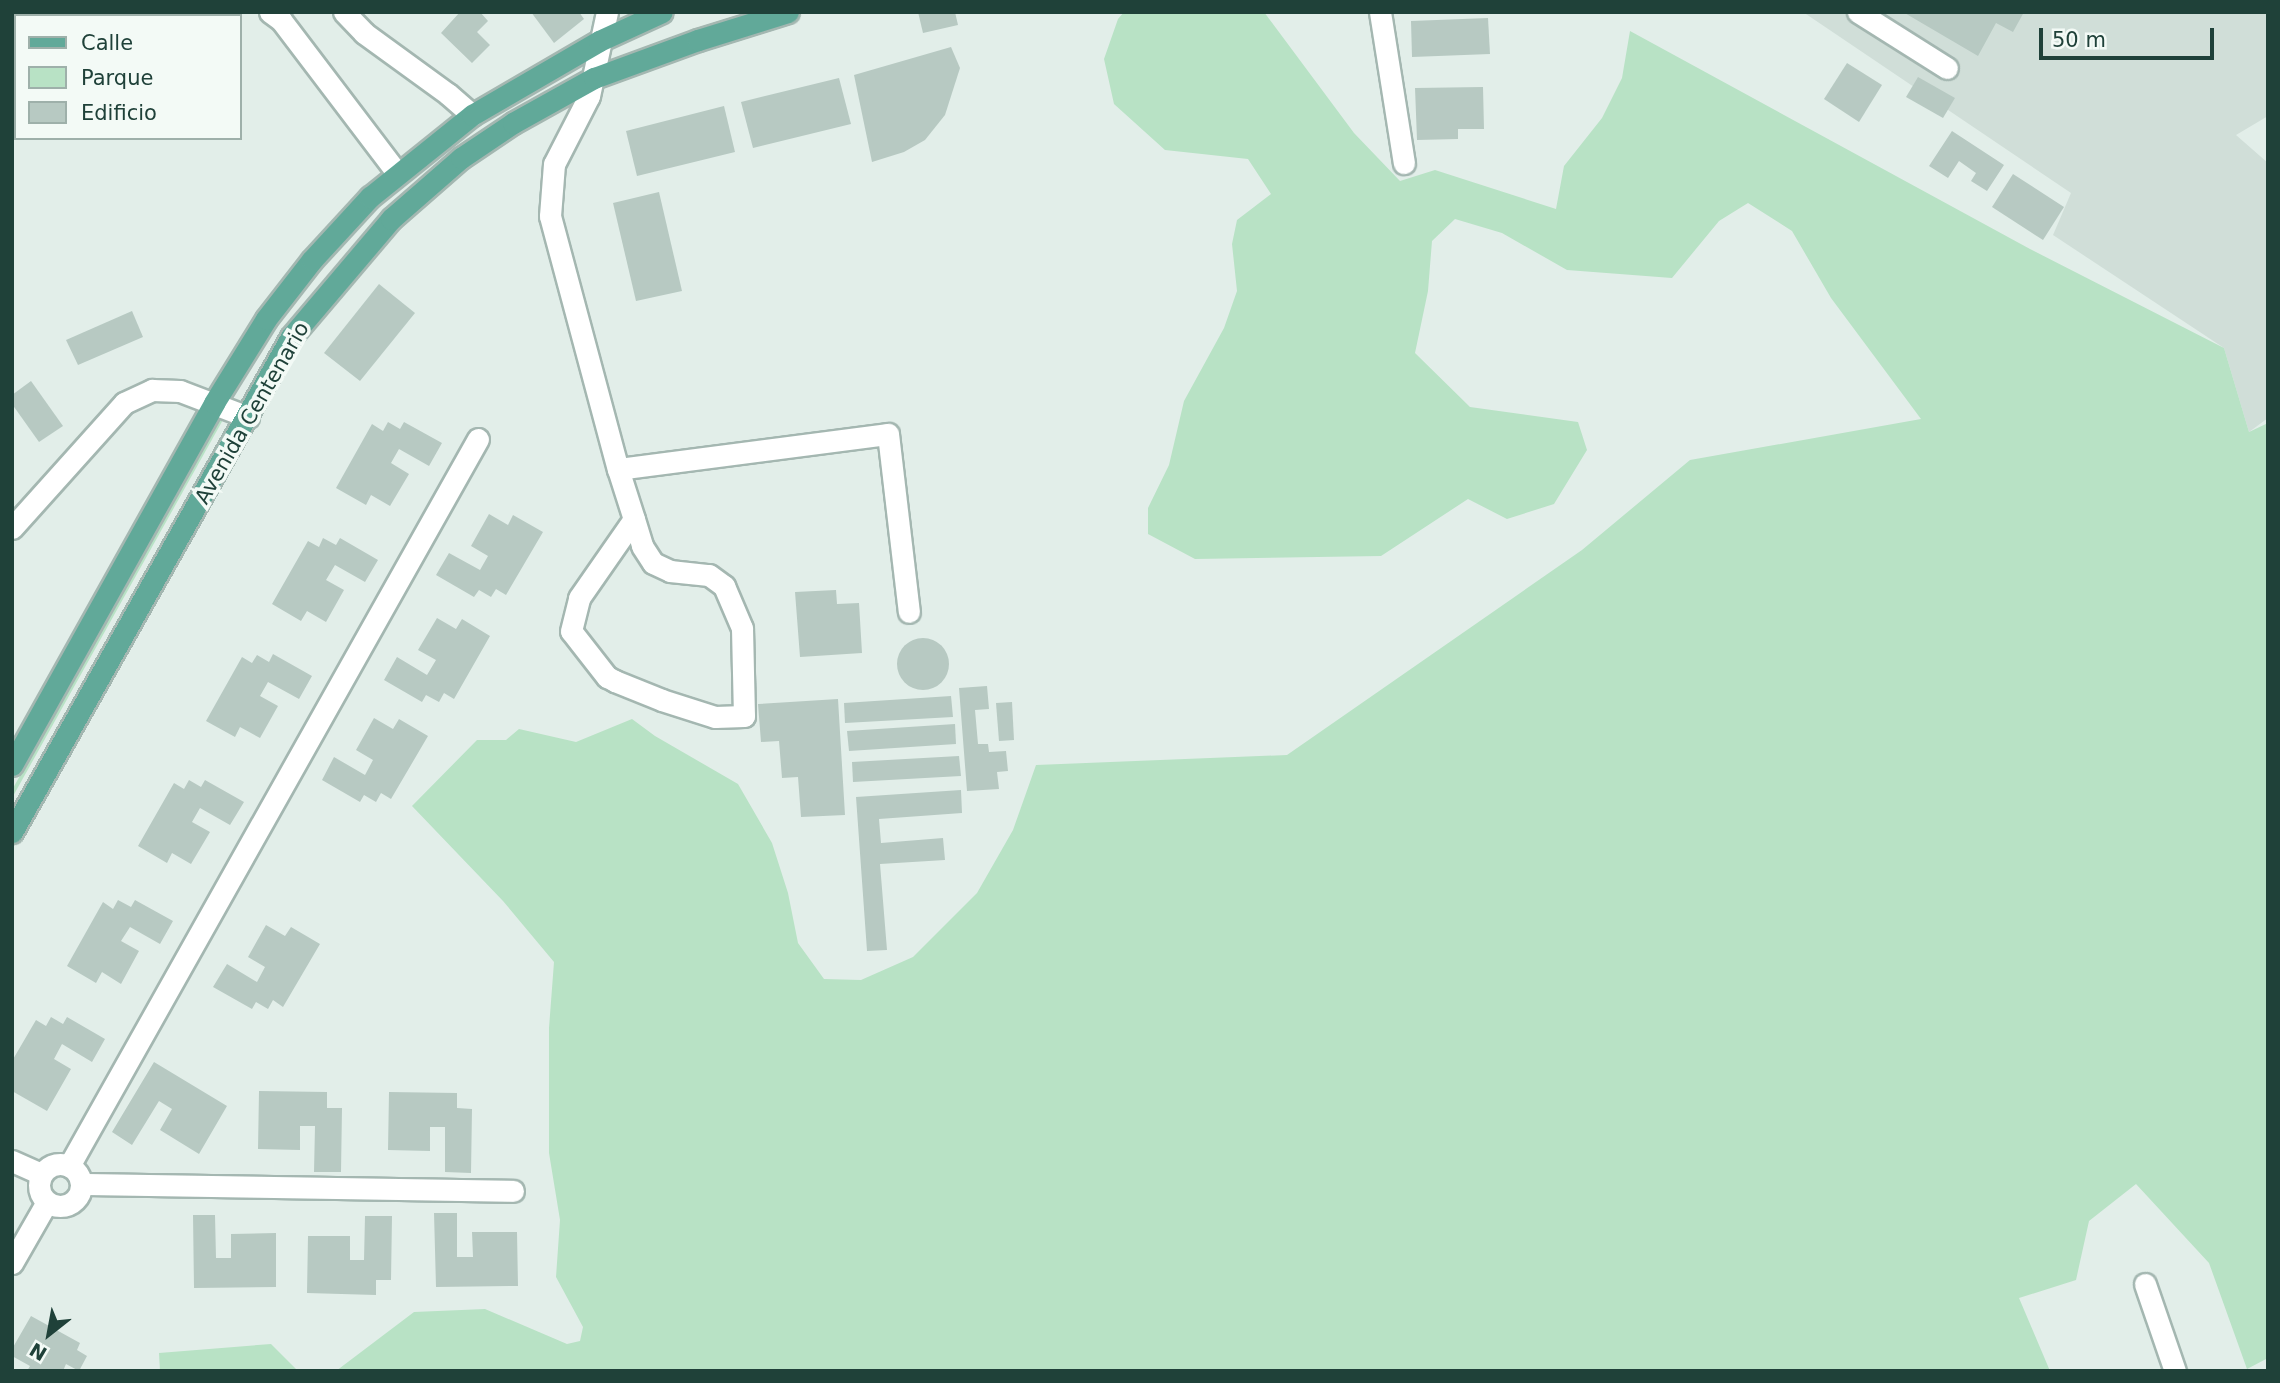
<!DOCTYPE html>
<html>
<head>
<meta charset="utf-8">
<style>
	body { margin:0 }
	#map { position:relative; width:2280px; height:1383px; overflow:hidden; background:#e2eee9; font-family:"DejaVu Sans",sans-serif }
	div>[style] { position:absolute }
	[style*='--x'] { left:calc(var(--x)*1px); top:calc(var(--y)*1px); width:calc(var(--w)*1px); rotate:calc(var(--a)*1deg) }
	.built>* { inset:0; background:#d0ded8 }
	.green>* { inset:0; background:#b8e2c5 }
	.building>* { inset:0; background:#b7c9c2 }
	.round { border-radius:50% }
	.roads { filter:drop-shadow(2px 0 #a4b7b1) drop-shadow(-2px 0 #a4b7b1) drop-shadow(0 2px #a4b7b1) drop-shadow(0 -2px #a4b7b1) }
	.minor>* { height:21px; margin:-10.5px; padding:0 10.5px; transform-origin:10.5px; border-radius:10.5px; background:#fff }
	.minor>.ring { margin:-10.5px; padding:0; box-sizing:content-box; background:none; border:21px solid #fff; border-radius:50% }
	.major>* { height:21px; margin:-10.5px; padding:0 10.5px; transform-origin:10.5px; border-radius:10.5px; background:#61a999 }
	span { translate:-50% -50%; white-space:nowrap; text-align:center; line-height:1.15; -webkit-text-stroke:7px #f3faf6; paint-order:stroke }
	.street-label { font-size:21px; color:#1f4139 }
	.frame { position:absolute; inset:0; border:14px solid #1f4139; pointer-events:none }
	.legend { position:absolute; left:14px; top:14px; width:228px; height:126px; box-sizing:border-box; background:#f3faf6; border:2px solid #9eb0aa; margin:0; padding:9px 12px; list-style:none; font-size:21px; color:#1f4139 }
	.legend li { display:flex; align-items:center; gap:14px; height:35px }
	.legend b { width:35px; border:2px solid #9eb0aa }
	.north { position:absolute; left:14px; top:1299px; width:70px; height:70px; -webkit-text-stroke:5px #f3faf6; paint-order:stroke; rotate:211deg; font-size:19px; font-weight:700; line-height:28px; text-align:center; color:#1f4139 }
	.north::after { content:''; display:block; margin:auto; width:24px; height:32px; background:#1f4139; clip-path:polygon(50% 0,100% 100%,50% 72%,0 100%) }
	.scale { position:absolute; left:2039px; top:28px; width:175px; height:32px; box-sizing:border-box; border:4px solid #1f4139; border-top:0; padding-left:9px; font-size:21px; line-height:24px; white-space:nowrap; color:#1f4139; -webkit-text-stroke:5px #f3faf6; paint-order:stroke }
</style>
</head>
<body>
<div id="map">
	<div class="built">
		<div style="clip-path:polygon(1803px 12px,2268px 12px,2268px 116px,2236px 135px,2268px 163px,2268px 418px,2249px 432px,2224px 348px,2053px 235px,2071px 193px)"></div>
	</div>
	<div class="green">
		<div style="clip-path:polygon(1124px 12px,1264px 12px,1354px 133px,1400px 181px,1435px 170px,1556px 209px,1564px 166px,1602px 118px,1622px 78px,1630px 31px,2030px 249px,2224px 348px,2249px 432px,2268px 423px,2268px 1358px,2247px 1369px,2209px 1263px,2136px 1184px,2089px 1221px,2076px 1280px,2019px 1298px,2050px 1371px,336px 1371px,414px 1312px,485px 1309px,567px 1344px,580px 1341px,583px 1327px,556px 1277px,560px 1220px,549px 1153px,549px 1028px,554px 962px,503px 901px,412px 806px,477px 740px,506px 740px,519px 729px,576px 742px,632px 719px,655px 736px,738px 784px,772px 843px,788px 893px,798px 943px,824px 979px,861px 980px,913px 957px,977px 893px,1013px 830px,1036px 765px,1287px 755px,1582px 550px,1690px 460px,1921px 419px,1831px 298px,1792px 231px,1748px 203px,1719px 221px,1672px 278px,1567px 270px,1502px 233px,1455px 219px,1432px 241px,1428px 291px,1415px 353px,1470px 407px,1578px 422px,1587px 450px,1554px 504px,1507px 519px,1468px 499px,1381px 556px,1195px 559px,1148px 534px,1148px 508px,1169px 465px,1184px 401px,1224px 328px,1237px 291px,1232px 244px,1237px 220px,1271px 194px,1248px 159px,1165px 150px,1114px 104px,1104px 59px,1118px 19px)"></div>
		<div style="clip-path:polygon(220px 416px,224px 418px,12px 798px,12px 790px)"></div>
		<div style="clip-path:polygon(271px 1344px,298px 1371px,160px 1371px,159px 1353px)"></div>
	</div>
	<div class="building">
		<div style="clip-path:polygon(460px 12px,480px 12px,488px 21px,477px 32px,490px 45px,472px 63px,441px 33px)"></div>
		<div style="clip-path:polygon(531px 12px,579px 12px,584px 19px,554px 43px)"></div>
		<div style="clip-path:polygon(918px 12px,955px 12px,958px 25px,923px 33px)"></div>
		<div style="clip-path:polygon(1903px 12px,2024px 12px,2013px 32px,1996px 23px,1978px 56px)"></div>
		<div style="clip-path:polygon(1488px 18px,1490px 54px,1412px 57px,1411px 21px)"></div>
		<div style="clip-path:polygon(951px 47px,960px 68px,945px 115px,925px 140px,904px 152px,872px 162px,854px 75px)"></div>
		<div style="clip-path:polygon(1847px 63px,1882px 85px,1859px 122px,1824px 99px)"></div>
		<div style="clip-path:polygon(1918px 77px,1955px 98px,1943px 118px,1906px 97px)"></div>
		<div style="clip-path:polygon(839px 78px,851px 124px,753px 148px,741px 102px)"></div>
		<div style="clip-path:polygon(1483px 87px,1484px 129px,1458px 129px,1458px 139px,1417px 140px,1415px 88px)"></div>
		<div style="clip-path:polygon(724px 106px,735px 152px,637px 176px,626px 131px)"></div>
		<div style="clip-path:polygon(1952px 131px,2004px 165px,1987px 191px,1971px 181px,1976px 173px,1959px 161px,1948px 178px,1929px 166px)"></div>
		<div style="clip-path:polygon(2013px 174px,2064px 207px,2043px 240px,1992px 207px)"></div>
		<div style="clip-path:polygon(659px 192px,682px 291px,636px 301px,613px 203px)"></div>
		<div style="clip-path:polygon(379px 284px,415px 313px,360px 381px,324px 353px)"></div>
		<div style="clip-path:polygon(132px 311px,143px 337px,78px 365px,66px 340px)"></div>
		<div style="clip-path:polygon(31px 381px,63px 426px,39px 442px,12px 404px,12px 395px)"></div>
		<div style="clip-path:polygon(388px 422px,400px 429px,404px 422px,442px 443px,429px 466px,399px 449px,391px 463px,409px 474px,390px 506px,371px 495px,366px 505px,336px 488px,372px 424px,383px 431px)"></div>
		<div style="clip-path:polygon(489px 514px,508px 525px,513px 515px,543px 532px,506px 595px,496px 589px,491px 597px,479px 590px,474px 597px,436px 575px,449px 553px,480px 570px,488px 556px,471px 546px)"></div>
		<div style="clip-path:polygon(323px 538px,336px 545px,340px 538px,378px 560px,365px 582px,335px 565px,326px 580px,344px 590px,326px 622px,307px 611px,301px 621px,272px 604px,308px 541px,319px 547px)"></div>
		<div style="clip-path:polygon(836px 590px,837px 604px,859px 603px,862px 653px,800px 657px,795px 592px)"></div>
		<div style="clip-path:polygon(437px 618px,456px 629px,462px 619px,490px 636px,454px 699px,444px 693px,439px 702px,426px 695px,422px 702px,384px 680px,397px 657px,427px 675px,436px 660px,418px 650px)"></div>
		<div class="round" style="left:897px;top:638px;width:52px;height:52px"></div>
		<div style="clip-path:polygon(273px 654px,312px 676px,299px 699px,268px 682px,260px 696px,278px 706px,260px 738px,240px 727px,235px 737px,206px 721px,242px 657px,252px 663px,257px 655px,269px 662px)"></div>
		<div style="clip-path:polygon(987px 686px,989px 709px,975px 710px,978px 744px,988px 744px,989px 752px,1006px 751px,1008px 771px,997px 772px,999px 789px,967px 791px,959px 688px)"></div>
		<div style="clip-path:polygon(951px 696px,953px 717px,845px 723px,844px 703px)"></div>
		<div style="clip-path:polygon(838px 699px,845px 815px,801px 817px,798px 777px,782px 778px,779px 741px,761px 742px,758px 704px)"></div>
		<div style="clip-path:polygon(1012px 702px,1014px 740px,999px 741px,996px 703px)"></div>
		<div style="clip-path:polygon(374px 718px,393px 729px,399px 719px,428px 736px,391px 799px,381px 793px,376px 802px,364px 795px,360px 802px,322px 780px,334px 757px,365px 775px,373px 760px,356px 750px)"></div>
		<div style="clip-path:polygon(955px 724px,956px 744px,849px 751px,847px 731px)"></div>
		<div style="clip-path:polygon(959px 756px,961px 776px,853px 782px,852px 762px)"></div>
		<div style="clip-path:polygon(189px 780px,201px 787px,205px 780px,244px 802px,230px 825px,200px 808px,192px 822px,210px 832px,191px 864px,172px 853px,167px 863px,138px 846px,174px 783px,184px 789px)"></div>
		<div style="clip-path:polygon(961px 790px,962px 813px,879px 819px,881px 843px,943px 838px,945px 860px,880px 864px,887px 950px,867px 951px,856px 797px)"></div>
		<div style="clip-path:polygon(118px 900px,131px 907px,135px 900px,173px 921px,160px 944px,130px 927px,121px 941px,139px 951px,121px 984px,102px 972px,96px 983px,67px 966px,103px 902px,113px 909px)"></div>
		<div style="clip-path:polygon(266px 925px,285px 936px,291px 927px,320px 944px,283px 1007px,273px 1000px,268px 1009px,256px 1002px,252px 1009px,213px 987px,227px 964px,257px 982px,265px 967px,248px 957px)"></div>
		<div style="clip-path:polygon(51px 1017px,63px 1024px,67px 1017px,105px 1039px,92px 1062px,62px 1044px,54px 1059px,71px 1069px,47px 1111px,12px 1091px,12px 1061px,36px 1020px,46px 1026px)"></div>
		<div style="clip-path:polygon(154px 1062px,227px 1106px,199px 1154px,160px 1130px,172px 1109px,159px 1101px,132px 1145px,112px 1132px)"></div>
		<div style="clip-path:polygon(259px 1091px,327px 1092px,327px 1108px,342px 1108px,341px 1172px,314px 1172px,315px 1126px,300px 1126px,300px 1150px,258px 1149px)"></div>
		<div style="clip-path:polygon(389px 1092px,457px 1093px,457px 1108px,472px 1109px,471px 1173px,445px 1172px,445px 1127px,430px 1127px,430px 1151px,388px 1150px)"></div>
		<div style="clip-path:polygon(434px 1213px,457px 1213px,457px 1257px,473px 1257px,472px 1232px,517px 1232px,518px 1286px,436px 1287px)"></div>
		<div style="clip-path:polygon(193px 1215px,215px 1215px,216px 1258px,231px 1258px,231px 1234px,276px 1233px,276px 1287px,194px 1288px)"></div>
		<div style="clip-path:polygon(365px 1216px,392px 1216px,391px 1280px,376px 1280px,376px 1295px,307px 1293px,308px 1236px,350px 1236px,350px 1260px,364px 1260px)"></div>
		<div style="clip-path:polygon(31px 1316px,80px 1343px,77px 1350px,87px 1356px,79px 1371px,66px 1364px,63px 1371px,27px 1371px,30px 1366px,12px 1356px,12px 1349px)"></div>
	</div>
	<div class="roads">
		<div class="minor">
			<div style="--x:100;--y:12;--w:19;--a:12"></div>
			<div style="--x:270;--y:12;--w:14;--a:36"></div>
			<div style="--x:281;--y:20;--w:193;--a:52.8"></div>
			<div style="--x:344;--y:12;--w:29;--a:46"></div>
			<div style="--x:364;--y:33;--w:104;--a:36"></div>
			<div style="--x:448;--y:94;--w:32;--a:41"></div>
			<div style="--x:607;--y:12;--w:86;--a:102.1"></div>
			<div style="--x:589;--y:96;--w:76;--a:117.2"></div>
			<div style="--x:554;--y:164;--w:52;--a:94.4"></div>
			<div style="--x:550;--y:216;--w:262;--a:75"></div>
			<div style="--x:618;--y:469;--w:52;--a:72.3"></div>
			<div style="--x:634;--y:519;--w:28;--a:73"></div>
			<div style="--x:642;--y:546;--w:20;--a:57"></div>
			<div style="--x:653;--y:563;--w:19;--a:25"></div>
			<div style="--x:670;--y:571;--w:39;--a:6"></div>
			<div style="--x:709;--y:575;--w:19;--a:36"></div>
			<div style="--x:724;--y:586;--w:46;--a:66.8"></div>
			<div style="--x:742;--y:628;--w:88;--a:88.7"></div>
			<div style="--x:744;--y:716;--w:29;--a:178"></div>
			<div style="--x:715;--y:717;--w:56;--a:-162.2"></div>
			<div style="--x:662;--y:700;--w:51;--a:-158"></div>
			<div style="--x:615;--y:681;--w:9;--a:-153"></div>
			<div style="--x:607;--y:677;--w:58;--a:-128"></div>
			<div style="--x:571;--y:631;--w:34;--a:-76"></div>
			<div style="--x:579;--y:598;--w:96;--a:-55.2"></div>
			<div style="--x:1380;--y:12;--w:153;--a:81"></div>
			<div style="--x:1858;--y:12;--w:105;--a:32.2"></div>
			<div style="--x:138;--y:16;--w:18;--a:-13"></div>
			<div style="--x:618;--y:469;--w:272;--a:-7.4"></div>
			<div style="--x:888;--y:434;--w:179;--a:83.3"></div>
			<div style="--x:12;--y:528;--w:168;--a:-48.1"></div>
			<div style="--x:124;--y:403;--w:31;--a:-25"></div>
			<div style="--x:152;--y:390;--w:28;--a:2"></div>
			<div style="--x:180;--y:391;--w:73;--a:20.9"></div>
			<div style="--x:12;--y:1161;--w:32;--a:24"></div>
			<div class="ring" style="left:39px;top:1164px;width:21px;height:21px"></div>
			<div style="--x:69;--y:1166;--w:834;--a:-60.64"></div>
			<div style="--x:81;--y:1184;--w:432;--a:0.9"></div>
			<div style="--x:12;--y:1263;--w:70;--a:-60.2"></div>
			<div style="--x:2145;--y:1284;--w:92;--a:71"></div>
		</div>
		<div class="major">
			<div style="--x:12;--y:765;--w:415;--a:-60.8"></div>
			<div style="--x:214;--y:403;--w:99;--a:-58.2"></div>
			<div style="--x:266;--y:319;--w:75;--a:-52.1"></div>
			<div style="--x:312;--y:260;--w:86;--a:-47.4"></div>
			<div style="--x:370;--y:197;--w:131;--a:-38.8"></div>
			<div style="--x:472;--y:115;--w:147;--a:-30.2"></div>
			<div style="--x:599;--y:41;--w:69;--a:-24.7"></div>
			<div style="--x:12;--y:832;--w:568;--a:-60.59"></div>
			<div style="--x:291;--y:337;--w:155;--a:-49.7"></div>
			<div style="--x:391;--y:219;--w:93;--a:-41.1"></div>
			<div style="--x:461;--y:158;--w:63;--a:-33.9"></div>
			<div style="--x:513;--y:123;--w:93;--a:-29.1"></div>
			<div style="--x:594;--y:78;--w:111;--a:-20.1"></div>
			<div style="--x:698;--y:40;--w:94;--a:-17.3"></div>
		</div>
	</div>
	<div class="street-label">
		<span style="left:252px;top:413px;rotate:-60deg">Avenida Centenario</span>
	</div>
	<div class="frame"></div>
	<ul class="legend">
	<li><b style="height:9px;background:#61a999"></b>Calle</li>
	<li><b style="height:19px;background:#b8e2c5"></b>Parque</li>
	<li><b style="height:19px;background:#b7c9c2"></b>Edificio</li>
	</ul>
	<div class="north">N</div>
	<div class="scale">50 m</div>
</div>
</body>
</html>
